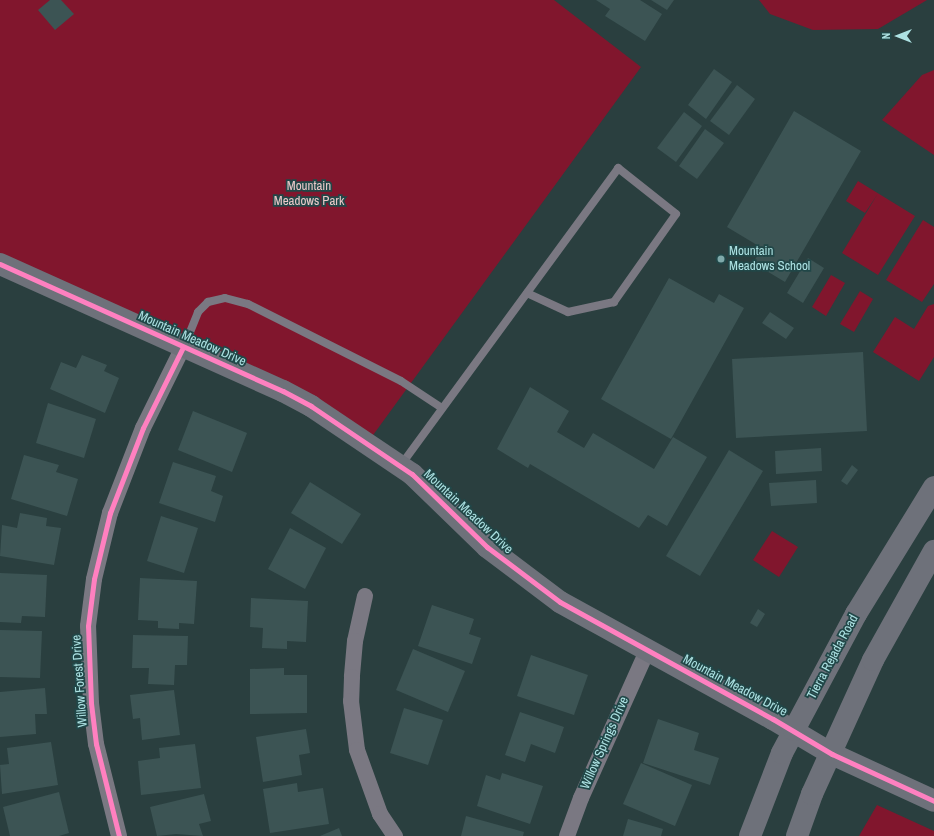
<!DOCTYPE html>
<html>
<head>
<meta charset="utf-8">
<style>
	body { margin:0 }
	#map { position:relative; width:934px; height:836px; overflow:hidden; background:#2a3f3f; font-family:"Archivo Narrow",sans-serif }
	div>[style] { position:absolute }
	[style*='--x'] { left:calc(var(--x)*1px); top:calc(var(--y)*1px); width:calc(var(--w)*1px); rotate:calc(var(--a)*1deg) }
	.green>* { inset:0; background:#81162d }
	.building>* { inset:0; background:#3c5454 }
	.lane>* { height:8px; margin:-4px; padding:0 4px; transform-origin:4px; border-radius:4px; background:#7a7882 }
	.street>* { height:16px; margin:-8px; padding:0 8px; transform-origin:8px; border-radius:8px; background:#7a7882 }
	.secondary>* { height:22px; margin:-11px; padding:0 11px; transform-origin:11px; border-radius:11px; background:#6e717a }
	.cycleway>* { height:5px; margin:-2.5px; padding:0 2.5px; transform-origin:2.5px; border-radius:2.5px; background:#ff80c0 }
	.dots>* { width:11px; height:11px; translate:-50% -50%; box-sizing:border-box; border:2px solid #214748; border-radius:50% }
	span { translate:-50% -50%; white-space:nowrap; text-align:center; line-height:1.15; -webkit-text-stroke:3.5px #214748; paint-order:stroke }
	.park-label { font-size:13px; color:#ebc9c9 }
	.poi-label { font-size:13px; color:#ade2e3 }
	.left { translate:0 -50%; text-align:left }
	.street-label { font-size:13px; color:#ade2e3 }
	.north { position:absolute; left:878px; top:16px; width:40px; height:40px; -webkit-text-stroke:3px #214748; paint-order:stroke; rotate:270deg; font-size:11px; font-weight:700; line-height:16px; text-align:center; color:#ade2e3 }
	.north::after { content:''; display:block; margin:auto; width:14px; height:18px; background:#ade2e3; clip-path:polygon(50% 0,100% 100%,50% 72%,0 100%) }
</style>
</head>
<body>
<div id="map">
	<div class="green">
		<div style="clip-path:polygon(0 0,554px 0,641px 67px,368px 442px,0 264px)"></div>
		<div style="clip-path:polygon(759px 0,927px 0,878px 29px,813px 30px,770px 14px)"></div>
		<div style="clip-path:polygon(934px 70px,934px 155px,882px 120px,922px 75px)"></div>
		<div style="clip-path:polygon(858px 181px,915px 216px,878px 275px,842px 253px,877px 195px,865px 213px,846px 201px)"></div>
		<div style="clip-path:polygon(923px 220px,934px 227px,934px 284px,922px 302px,886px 280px)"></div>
		<div style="clip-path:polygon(831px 275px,845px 283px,826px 316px,812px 307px)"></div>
		<div style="clip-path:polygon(860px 291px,873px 299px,854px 332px,840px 324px)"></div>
		<div style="clip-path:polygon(934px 304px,934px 357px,919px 381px,873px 352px,895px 317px,914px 329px,928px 306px)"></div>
		<div style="clip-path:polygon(772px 531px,798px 547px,779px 577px,753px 560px)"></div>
		<div style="clip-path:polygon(877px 805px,934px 831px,934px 836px,859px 836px)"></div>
	</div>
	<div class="building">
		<div style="clip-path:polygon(50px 0,61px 0,74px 14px,55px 30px,38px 10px)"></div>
		<div style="clip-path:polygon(596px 0,640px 0,662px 14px,645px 41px,605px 16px,610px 9px)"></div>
		<div style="clip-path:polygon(651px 0,674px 0,667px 10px)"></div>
		<div style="clip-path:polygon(714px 69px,732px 82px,706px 119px,688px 105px)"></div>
		<div style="clip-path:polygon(737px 85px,755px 99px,729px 135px,710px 121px)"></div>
		<div style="clip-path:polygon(794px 111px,861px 151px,785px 282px,753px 263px,762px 248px,727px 227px)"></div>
		<div style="clip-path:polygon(684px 112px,702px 126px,676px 162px,657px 148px)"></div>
		<div style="clip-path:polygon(705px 129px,724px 143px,697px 179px,679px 166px)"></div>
		<div style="clip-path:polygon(808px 258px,824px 268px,803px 303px,787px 293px)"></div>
		<div style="clip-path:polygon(669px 278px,714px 303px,719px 294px,744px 308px,671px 439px,601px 399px)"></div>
		<div style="clip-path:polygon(770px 312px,794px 328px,786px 339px,762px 323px)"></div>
		<div style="clip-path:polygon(863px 352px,867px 431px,736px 438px,732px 359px)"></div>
		<div style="clip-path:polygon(82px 355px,107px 365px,104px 371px,119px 378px,105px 413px,50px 389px,61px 362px,76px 368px)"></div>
		<div style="clip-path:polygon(530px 387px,569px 411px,557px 432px,584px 448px,593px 433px,654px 469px,673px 437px,707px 457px,667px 526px,648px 515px,639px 528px,530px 464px,528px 468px,497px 449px)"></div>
		<div style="clip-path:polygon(48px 403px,96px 419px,84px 458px,36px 443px)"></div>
		<div style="clip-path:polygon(193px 411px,247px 433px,232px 472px,178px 450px)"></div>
		<div style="clip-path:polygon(821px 448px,822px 471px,776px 474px,775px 451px)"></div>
		<div style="clip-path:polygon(729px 450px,763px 471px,700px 576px,666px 556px)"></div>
		<div style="clip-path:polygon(24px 455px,59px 465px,56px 472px,78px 479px,67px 516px,11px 499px)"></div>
		<div style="clip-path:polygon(173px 462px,216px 476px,211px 491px,223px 496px,215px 522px,159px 503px)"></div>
		<div style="clip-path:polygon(852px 465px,858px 470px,847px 485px,841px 481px)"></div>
		<div style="clip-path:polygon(816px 480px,817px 503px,771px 506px,769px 483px)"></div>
		<div style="clip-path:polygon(310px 482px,361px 514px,342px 544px,291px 513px)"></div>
		<div style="clip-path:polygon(20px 513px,47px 518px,46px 526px,61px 528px,54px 565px,0 556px,2px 525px,17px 528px)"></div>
		<div style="clip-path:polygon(161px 516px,198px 528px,184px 573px,147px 561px)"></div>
		<div style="clip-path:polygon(290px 528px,326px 548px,305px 589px,268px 569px)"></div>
		<div style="clip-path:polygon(0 573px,47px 575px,45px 617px,22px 616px,21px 623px,0 622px)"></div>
		<div style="clip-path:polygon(140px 578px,197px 581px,194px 624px,179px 623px,179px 629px,158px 628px,158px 621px,138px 620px)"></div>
		<div style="clip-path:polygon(251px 598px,308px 601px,306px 642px,287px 641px,287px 649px,262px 648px,263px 628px,250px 627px)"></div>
		<div style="clip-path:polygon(432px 605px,474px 619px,469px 634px,481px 638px,472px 664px,418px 646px)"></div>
		<div style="clip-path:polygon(758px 609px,765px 614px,757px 627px,750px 623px)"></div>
		<div style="clip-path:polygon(0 630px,42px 631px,40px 678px,0 677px)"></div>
		<div style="clip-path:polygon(133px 635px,188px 636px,187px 665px,175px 665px,174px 685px,148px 684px,149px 668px,132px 668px)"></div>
		<div style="clip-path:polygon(413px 649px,465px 671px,448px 712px,396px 690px)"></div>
		<div style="clip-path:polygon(531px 655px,588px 675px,574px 715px,517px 696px)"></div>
		<div style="clip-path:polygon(284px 668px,284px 675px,307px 675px,307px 713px,250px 714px,250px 669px)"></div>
		<div style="clip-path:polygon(45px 688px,47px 714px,35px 714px,36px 734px,0 737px,0 692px)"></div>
		<div style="clip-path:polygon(174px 690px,180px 735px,142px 740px,140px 718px,133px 719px,130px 695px)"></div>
		<div style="clip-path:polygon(404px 708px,443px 720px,428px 765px,390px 753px)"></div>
		<div style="clip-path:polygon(520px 712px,564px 727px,555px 753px,531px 744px,525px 762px,505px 755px)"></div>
		<div style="clip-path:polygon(658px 719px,699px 733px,694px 750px,719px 758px,710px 785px,643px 763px)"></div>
		<div style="clip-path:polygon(306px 729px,310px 753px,299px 755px,302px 775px,263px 782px,256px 737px)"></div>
		<div style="clip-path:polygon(51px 742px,58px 785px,2px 794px,0 765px,9px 764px,7px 748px)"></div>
		<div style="clip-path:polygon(195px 744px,201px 788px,141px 795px,138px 761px,160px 758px,159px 748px)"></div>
		<div style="clip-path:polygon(641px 763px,692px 785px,675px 826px,623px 804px)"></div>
		<div style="clip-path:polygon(502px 773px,543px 786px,530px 824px,477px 806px,486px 775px,500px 780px)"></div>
		<div style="clip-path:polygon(297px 783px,298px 792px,323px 788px,329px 824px,270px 833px,263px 789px)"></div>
		<div style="clip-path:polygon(59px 792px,69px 833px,59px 836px,10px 836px,3px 807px)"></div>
		<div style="clip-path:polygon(204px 794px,211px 821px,199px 824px,203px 836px,176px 834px,157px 836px,150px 807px)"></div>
		<div style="clip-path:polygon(466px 816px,524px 832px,523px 836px,461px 836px)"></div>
		<div style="clip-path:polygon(628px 819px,663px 829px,661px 836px,623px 836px)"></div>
		<div style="clip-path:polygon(339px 828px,342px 836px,320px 836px)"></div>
	</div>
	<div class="lane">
		<div style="--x:184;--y:347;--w:38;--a:-68"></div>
		<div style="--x:198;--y:312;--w:14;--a:-45"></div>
		<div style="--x:208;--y:302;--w:17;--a:-13"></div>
		<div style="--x:225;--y:298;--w:24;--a:15"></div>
		<div style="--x:248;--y:304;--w:171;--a:26.7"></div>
		<div style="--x:401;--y:381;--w:49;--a:33.4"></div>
		<div style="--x:401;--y:465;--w:368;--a:-53.8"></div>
		<div style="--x:618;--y:168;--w:74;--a:38.4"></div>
		<div style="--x:676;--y:214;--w:108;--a:125.2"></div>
		<div style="--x:614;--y:302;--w:47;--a:167.7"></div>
		<div style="--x:568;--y:312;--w:45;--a:-155.1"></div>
	</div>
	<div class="street">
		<div style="--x:365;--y:596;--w:46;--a:102.5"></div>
		<div style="--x:355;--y:641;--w:36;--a:95"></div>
		<div style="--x:352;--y:677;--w:24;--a:92"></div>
		<div style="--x:351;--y:701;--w:49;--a:83"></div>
		<div style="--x:357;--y:750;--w:68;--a:70.2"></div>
		<div style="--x:380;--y:814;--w:27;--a:56"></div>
		<div style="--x:119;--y:836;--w:95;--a:-104"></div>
		<div style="--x:96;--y:744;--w:41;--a:-97"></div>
		<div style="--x:91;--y:703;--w:77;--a:-92.2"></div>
		<div style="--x:88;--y:626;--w:47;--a:-82.7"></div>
		<div style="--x:94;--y:579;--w:68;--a:-76.4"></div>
		<div style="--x:110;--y:513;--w:91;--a:-68.8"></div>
		<div style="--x:143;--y:428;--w:90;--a:-63.7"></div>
		<div style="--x:567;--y:836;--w:40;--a:-69.8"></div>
		<div style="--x:581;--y:798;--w:161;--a:-65.8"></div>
	</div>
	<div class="secondary">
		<div style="--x:0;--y:264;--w:310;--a:24.2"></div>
		<div style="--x:283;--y:391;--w:32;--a:28"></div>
		<div style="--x:311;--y:406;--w:122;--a:34"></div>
		<div style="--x:412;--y:474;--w:105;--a:44.2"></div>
		<div style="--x:487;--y:547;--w:91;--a:37"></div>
		<div style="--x:560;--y:602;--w:243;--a:28.8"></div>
		<div style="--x:773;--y:719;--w:69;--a:30.7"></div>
		<div style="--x:832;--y:754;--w:112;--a:24.7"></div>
		<div style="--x:750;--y:836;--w:89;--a:-68.9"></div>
		<div style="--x:782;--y:753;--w:26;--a:-62"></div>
		<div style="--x:794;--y:730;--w:132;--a:-61.9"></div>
		<div style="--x:856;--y:614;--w:149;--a:-58.4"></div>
		<div style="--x:797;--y:836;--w:45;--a:-70.3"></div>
		<div style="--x:812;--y:794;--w:147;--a:-65.5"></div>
		<div style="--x:873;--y:660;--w:125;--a:-60.8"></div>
	</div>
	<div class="cycleway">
		<div style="--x:0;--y:264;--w:310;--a:24.2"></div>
		<div style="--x:283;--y:391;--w:32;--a:28"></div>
		<div style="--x:311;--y:406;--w:122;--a:34"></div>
		<div style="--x:412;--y:474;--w:105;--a:44.2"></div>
		<div style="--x:487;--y:547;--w:91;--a:37"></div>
		<div style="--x:560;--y:602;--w:243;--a:28.8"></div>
		<div style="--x:773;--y:719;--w:69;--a:30.7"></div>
		<div style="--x:832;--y:754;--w:112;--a:24.7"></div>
		<div style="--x:119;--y:836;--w:95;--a:-104"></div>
		<div style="--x:96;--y:744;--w:41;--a:-97"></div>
		<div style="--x:91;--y:703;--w:77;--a:-92.2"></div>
		<div style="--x:88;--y:626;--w:47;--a:-82.7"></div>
		<div style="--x:94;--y:579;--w:68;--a:-76.4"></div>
		<div style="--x:110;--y:513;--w:91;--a:-68.8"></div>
		<div style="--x:143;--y:428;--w:90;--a:-63.7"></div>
	</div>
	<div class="dots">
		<div style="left:721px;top:259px;background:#7fa9aa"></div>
	</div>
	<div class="park-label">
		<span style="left:309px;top:194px">Mountain<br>Meadows Park</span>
	</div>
	<div class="poi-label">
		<span class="left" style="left:729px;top:259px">Mountain<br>Meadows School</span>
	</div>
	<div class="street-label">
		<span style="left:192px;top:339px;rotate:24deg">Mountain Meadow Drive</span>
		<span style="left:468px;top:512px;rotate:43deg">Mountain Meadow Drive</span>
		<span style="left:833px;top:657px;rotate:-62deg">Tierra Rejada Road</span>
		<span style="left:80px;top:681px;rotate:-94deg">Willow Forest Drive</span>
		<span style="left:735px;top:686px;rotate:28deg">Mountain Meadow Drive</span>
		<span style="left:605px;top:743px;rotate:-66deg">Willow Springs Drive</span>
	</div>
	<div class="north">N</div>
</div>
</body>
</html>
